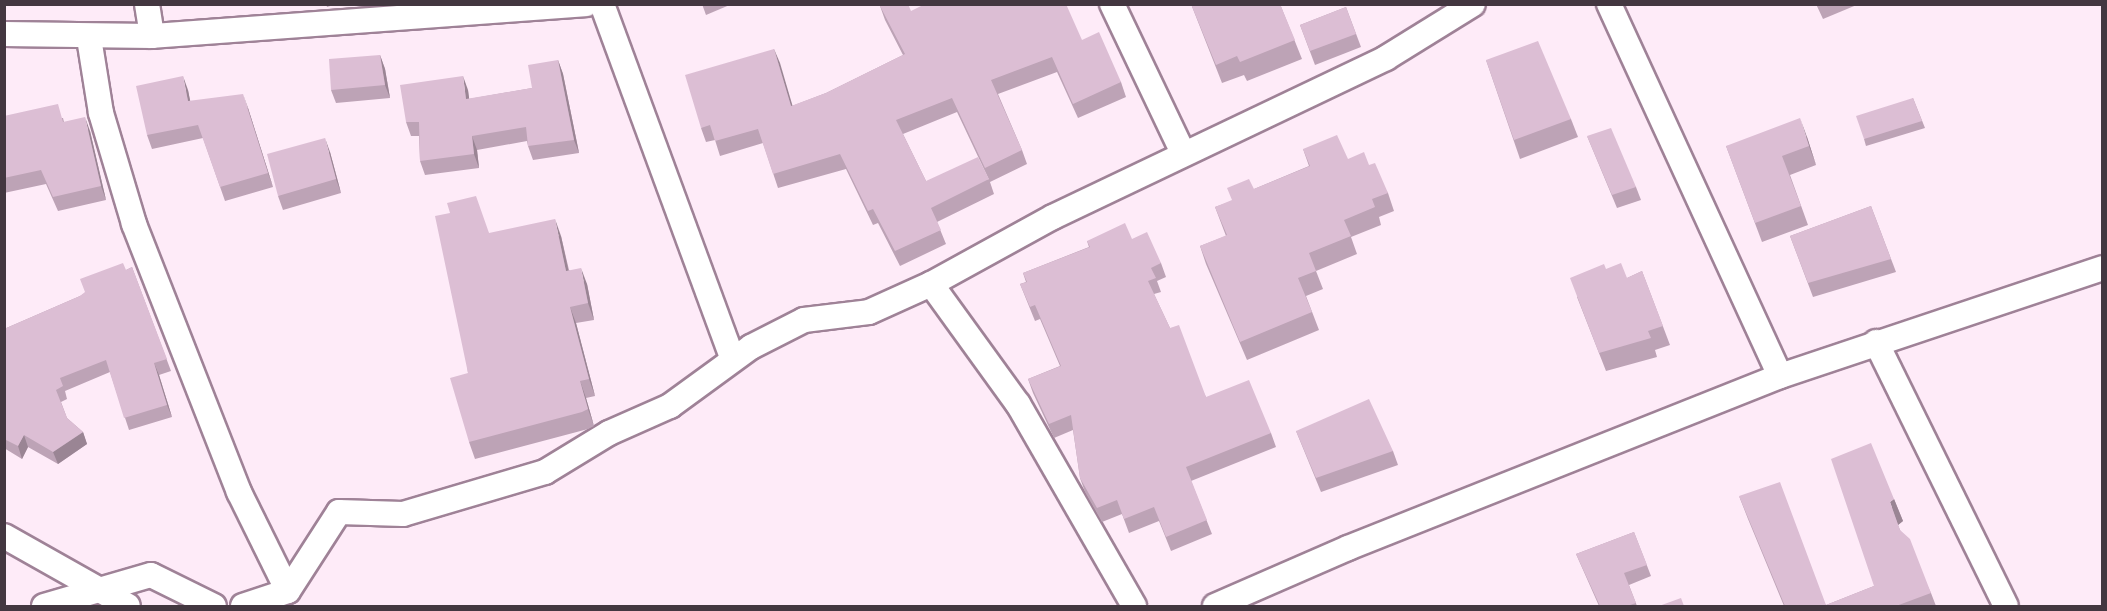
<!DOCTYPE html>
<html>
<head>
<meta charset="utf-8">
<style>
	body { margin:0 }
	#map { position:relative; width:2107px; height:611px; overflow:hidden; background:#feebf8; font-family:Montserrat,sans-serif }
	div>[style] { position:absolute }
	[style*='--x'] { left:calc(var(--x)*1px); top:calc(var(--y)*1px); width:calc(var(--w)*1px); rotate:calc(var(--a)*1deg) }
	.roads { filter:drop-shadow(2px 0 #9f8297) drop-shadow(-2px 0 #9f8297) drop-shadow(0 2px #9f8297) drop-shadow(0 -2px #9f8297) }
	.street>* { height:24px; margin:-12px; padding:0 12px; transform-origin:12px; border-radius:12px; background:#fff }
	.wall>* { inset:0; background:#bda3b6 }
	.shaded-wall>* { inset:0; background:#9a8594 }
	.building>* { inset:0; background:#dcbed4 }
	span { translate:-50% -50%; white-space:nowrap; text-align:center; line-height:1.15; -webkit-text-stroke:6px #feebf8; paint-order:stroke }
	.frame { position:absolute; inset:0; border:6px solid #433740; pointer-events:none }
</style>
</head>
<body>
<div id="map">
	<div class="roads">
		<div class="street">
			<div style="--x:147;--y:4;--w:32;--a:81"></div>
			<div style="--x:602;--y:4;--w:376;--a:69.8"></div>
			<div style="--x:1112;--y:4;--w:165;--a:64.5"></div>
			<div style="--x:1609;--y:4;--w:409;--a:65.3"></div>
			<div style="--x:4;--y:34;--w:148;--a:0.8"></div>
			<div style="--x:152;--y:36;--w:435;--a:-4.2"></div>
			<div style="--x:89;--y:38;--w:76;--a:80.9"></div>
			<div style="--x:101;--y:113;--w:116;--a:73.4"></div>
			<div style="--x:134;--y:224;--w:288;--a:68.6"></div>
			<div style="--x:239;--y:492;--w:110;--a:63.7"></div>
			<div style="--x:931;--y:284;--w:148;--a:54.1"></div>
			<div style="--x:1018;--y:404;--w:233;--a:60.1"></div>
			<div style="--x:1876;--y:342;--w:294;--a:63.8"></div>
			<div style="--x:4;--y:536;--w:142;--a:29.4"></div>
			<div style="--x:44;--y:606;--w:111;--a:-16.2"></div>
			<div style="--x:151;--y:575;--w:70;--a:26.2"></div>
			<div style="--x:243;--y:606;--w:47;--a:-18.4"></div>
			<div style="--x:288;--y:591;--w:94;--a:-57.2"></div>
			<div style="--x:339;--y:512;--w:64;--a:1.8"></div>
			<div style="--x:403;--y:514;--w:148;--a:-16.5"></div>
			<div style="--x:545;--y:472;--w:75;--a:-31.4"></div>
			<div style="--x:609;--y:433;--w:67;--a:-23.9"></div>
			<div style="--x:670;--y:406;--w:100;--a:-36.1"></div>
			<div style="--x:751;--y:347;--w:59;--a:-27"></div>
			<div style="--x:804;--y:320;--w:65;--a:-7"></div>
			<div style="--x:869;--y:312;--w:68;--a:-24.3"></div>
			<div style="--x:931;--y:284;--w:139;--a:-28.8"></div>
			<div style="--x:1053;--y:217;--w:369;--a:-25.5"></div>
			<div style="--x:1386;--y:58;--w:102;--a:-31.8"></div>
			<div style="--x:1215;--y:606;--w:145;--a:-23.6"></div>
			<div style="--x:1348;--y:548;--w:465;--a:-21.7"></div>
			<div style="--x:1780;--y:376;--w:340;--a:-18.5"></div>
		</div>
	</div>
	<div class="wall">
		<div style="clip-path:polygon(326px 4px,337px 4px,327px 7px)"></div>
		<div style="clip-path:polygon(702px 4px,732px 4px,706px 15px)"></div>
		<div style="clip-path:polygon(1191px 4px,1280px 4px,1302px 59px,1247px 81px,1244px 75px,1222px 83px)"></div>
		<div style="clip-path:polygon(1816px 4px,1859px 4px,1823px 19px)"></div>
		<div style="clip-path:polygon(880px 6px,1082px 40px,1121px 82px,1126px 97px,1078px 118px,1057px 72px,998px 94px,1022px 150px,1027px 164px,990px 182px,957px 112px,903px 134px,926px 181px,989px 179px,994px 194px,937px 222px,946px 244px,900px 266px,878px 223px,873px 225px,846px 169px,778px 188px,763px 143px,720px 156px,715px 140px,706px 142px,701px 128px,774px 49px,792px 106px,826px 93px,903px 55px,885px 20px)"></div>
		<div style="clip-path:polygon(1346px 7px,1361px 47px,1315px 65px,1300px 25px)"></div>
		<div style="clip-path:polygon(380px 55px,385px 69px,390px 98px,336px 103px,331px 90px)"></div>
		<div style="clip-path:polygon(558px 60px,563px 74px,579px 153px,533px 160px,528px 146px,527px 141px,477px 150px,479px 168px,425px 175px,420px 161px,419px 136px,411px 136px,406px 122px,468px 90px,469px 99px,532px 88px)"></div>
		<div style="clip-path:polygon(1486px 60px,1571px 119px,1578px 137px,1520px 159px)"></div>
		<div style="clip-path:polygon(188px 90px,190px 101px,248px 108px,273px 187px,225px 201px,203px 138px,152px 149px,147px 135px)"></div>
		<div style="clip-path:polygon(1913px 98px,1925px 128px,1866px 146px,1864px 139px)"></div>
		<div style="clip-path:polygon(4px 116px,63px 118px,64px 122px,90px 131px,106px 200px,58px 211px,46px 184px,4px 193px)"></div>
		<div style="clip-path:polygon(1587px 136px,1636px 187px,1641px 200px,1617px 208px)"></div>
		<div style="clip-path:polygon(1807px 137px,1816px 165px,1790px 175px,1808px 225px,1762px 242px,1726px 146px)"></div>
		<div style="clip-path:polygon(1303px 149px,1369px 165px,1388px 193px,1394px 211px,1379px 217px,1381px 225px,1351px 237px,1357px 254px,1316px 271px,1323px 289px,1306px 296px,1319px 330px,1247px 360px,1206px 264px,1200px 246px,1226px 236px,1215px 207px,1232px 201px,1254px 189px,1309px 166px)"></div>
		<div style="clip-path:polygon(330px 152px,341px 193px,283px 210px,278px 196px)"></div>
		<div style="clip-path:polygon(1871px 206px,1896px 272px,1813px 297px,1790px 236px)"></div>
		<div style="clip-path:polygon(450px 213px,489px 233px,561px 236px,569px 270px,587px 284px,594px 320px,576px 323px,595px 396px,586px 398px,594px 426px,588px 429px,475px 459px,469px 442px,468px 373px)"></div>
		<div style="clip-path:polygon(1132px 239px,1161px 263px,1166px 277px,1157px 281px,1161px 292px,1154px 294px,1170px 328px,1206px 397px,1271px 433px,1276px 447px,1191px 481px,1212px 534px,1171px 551px,1159px 521px,1129px 533px,1122px 514px,1102px 522px,1085px 492px,1080px 478px,1073px 430px,1054px 438px,1033px 393px,1028px 379px,1060px 366px,1040px 319px,1035px 321px,1020px 284px,1026px 282px,1023px 273px,1089px 247px,1087px 241px)"></div>
		<div style="clip-path:polygon(132px 267px,171px 371px,159px 375px,172px 417px,129px 430px,110px 372px,65px 391px,67px 399px,61px 402px,67px 418px,83px 432px,87px 444px,58px 464px,28px 447px,22px 459px,4px 448px,4px 329px,80px 296px,126px 270px)"></div>
		<div style="clip-path:polygon(1606px 269px,1627px 278px,1642px 271px,1670px 345px,1655px 350px,1657px 357px,1606px 371px,1577px 297px)"></div>
		<div style="clip-path:polygon(1296px 431px,1393px 451px,1398px 465px,1321px 492px)"></div>
		<div style="clip-path:polygon(1739px 496px,1826px 605px,1874px 586px,1894px 499px,1903px 521px,1898px 525px,1900px 530px,1931px 593px,1936px 606px,1784px 606px,1748px 519px)"></div>
		<div style="clip-path:polygon(1634px 532px,1651px 576px,1629px 585px,1637px 606px,1599px 606px,1576px 554px)"></div>
	</div>
	<div class="shaded-wall">
		<div style="clip-path:polygon(774px 49px,780px 63px,797px 121px,791px 106px)"></div>
		<div style="clip-path:polygon(380px 55px,385px 69px,390px 98px,385px 85px)"></div>
		<div style="clip-path:polygon(558px 60px,563px 74px,579px 153px,574px 140px)"></div>
		<div style="clip-path:polygon(183px 76px,188px 90px,193px 115px,188px 101px)"></div>
		<div style="clip-path:polygon(463px 76px,468px 90px,471px 113px,466px 99px)"></div>
		<div style="clip-path:polygon(243px 94px,248px 108px,273px 187px,268px 173px)"></div>
		<div style="clip-path:polygon(85px 117px,90px 131px,106px 200px,101px 186px)"></div>
		<div style="clip-path:polygon(1800px 118px,1807px 137px,1816px 165px,1809px 146px)"></div>
		<div style="clip-path:polygon(472px 136px,477px 150px,479px 168px,474px 154px)"></div>
		<div style="clip-path:polygon(325px 138px,330px 152px,341px 193px,336px 179px)"></div>
		<div style="clip-path:polygon(555px 219px,561px 236px,572px 287px,566px 271px)"></div>
		<div style="clip-path:polygon(581px 268px,587px 284px,594px 320px,588px 303px)"></div>
		<div style="clip-path:polygon(570px 307px,576px 323px,595px 396px,589px 379px)"></div>
		<div style="clip-path:polygon(154px 363px,159px 375px,172px 417px,167px 405px)"></div>
		<div style="clip-path:polygon(580px 381px,586px 398px,594px 426px,588px 409px)"></div>
		<div style="clip-path:polygon(83px 432px,87px 444px,58px 464px,53px 452px)"></div>
		<div style="clip-path:polygon(24px 435px,28px 447px,22px 459px,18px 446px)"></div>
		<div style="clip-path:polygon(1894px 499px,1903px 521px,1898px 525px,1890px 502px)"></div>
	</div>
	<div class="building">
		<div style="clip-path:polygon(883px 4px,908px 4px,911px 11px,925px 4px,1066px 4px,1082px 40px,1099px 32px,1121px 82px,1073px 104px,1052px 57px,991px 80px,1022px 150px,985px 168px,952px 98px,896px 120px,926px 181px,978px 157px,989px 179px,931px 208px,941px 230px,895px 251px,873px 209px,868px 211px,840px 154px,773px 174px,758px 129px,715px 141px,710px 125px,701px 128px,685px 75px,774px 49px,791px 106px,826px 93px,905px 54px,880px 6px)"></div>
		<div style="clip-path:polygon(1191px 4px,1280px 4px,1295px 40px,1240px 62px,1237px 56px,1216px 65px)"></div>
		<div style="clip-path:polygon(1346px 7px,1356px 34px,1310px 51px,1300px 25px)"></div>
		<div style="clip-path:polygon(1538px 41px,1571px 119px,1514px 140px,1486px 60px)"></div>
		<div style="clip-path:polygon(380px 55px,385px 85px,331px 90px,329px 59px)"></div>
		<div style="clip-path:polygon(558px 60px,574px 140px,528px 146px,526px 127px,472px 136px,474px 154px,420px 161px,419px 122px,406px 122px,400px 85px,463px 76px,466px 99px,532px 88px,528px 65px)"></div>
		<div style="clip-path:polygon(183px 76px,188px 101px,243px 94px,268px 173px,220px 187px,198px 125px,147px 135px,136px 86px)"></div>
		<div style="clip-path:polygon(1913px 98px,1922px 121px,1864px 139px,1856px 116px)"></div>
		<div style="clip-path:polygon(58px 104px,63px 122px,85px 117px,101px 186px,53px 197px,41px 170px,4px 178px,4px 116px)"></div>
		<div style="clip-path:polygon(1800px 118px,1809px 146px,1782px 156px,1801px 206px,1755px 223px,1726px 146px)"></div>
		<div style="clip-path:polygon(1611px 128px,1636px 187px,1612px 195px,1587px 136px)"></div>
		<div style="clip-path:polygon(1337px 135px,1348px 159px,1364px 152px,1369px 165px,1375px 163px,1388px 193px,1372px 199px,1375px 207px,1344px 220px,1351px 236px,1309px 253px,1316px 271px,1298px 278px,1312px 312px,1240px 342px,1200px 246px,1227px 235px,1215px 207px,1232px 200px,1227px 188px,1249px 179px,1254px 189px,1310px 166px,1303px 149px)"></div>
		<div style="clip-path:polygon(325px 138px,336px 179px,278px 196px,267px 154px)"></div>
		<div style="clip-path:polygon(476px 196px,489px 233px,555px 219px,566px 271px,581px 268px,588px 303px,570px 307px,589px 379px,580px 381px,588px 409px,582px 412px,469px 442px,450px 378px,468px 373px,435px 216px,450px 213px,447px 203px)"></div>
		<div style="clip-path:polygon(1871px 206px,1891px 259px,1808px 283px,1790px 236px)"></div>
		<div style="clip-path:polygon(1125px 223px,1132px 239px,1147px 232px,1161px 263px,1151px 268px,1156px 278px,1148px 281px,1170px 328px,1179px 325px,1206px 397px,1249px 380px,1271px 433px,1186px 467px,1207px 520px,1166px 537px,1154px 507px,1124px 519px,1117px 500px,1097px 508px,1080px 478px,1071px 415px,1049px 424px,1028px 379px,1061px 366px,1035px 305px,1030px 307px,1020px 284px,1027px 282px,1023px 273px,1090px 247px,1087px 241px)"></div>
		<div style="clip-path:polygon(123px 263px,126px 270px,132px 267px,167px 359px,154px 363px,167px 405px,124px 418px,106px 360px,60px 378px,63px 386px,56px 390px,67px 418px,83px 432px,53px 452px,24px 435px,18px 446px,4px 439px,4px 329px,80px 296px,85px 292px,80px 279px)"></div>
		<div style="clip-path:polygon(1621px 263px,1627px 278px,1642px 271px,1663px 326px,1648px 331px,1651px 338px,1599px 353px,1570px 278px,1604px 264px,1606px 269px)"></div>
		<div style="clip-path:polygon(1369px 399px,1393px 451px,1316px 478px,1296px 431px)"></div>
		<div style="clip-path:polygon(1871px 443px,1894px 499px,1890px 502px,1900px 530px,1910px 539px,1931px 593px,1896px 606px,1785px 606px,1739px 496px,1780px 482px,1826px 605px,1874px 586px,1831px 459px)"></div>
		<div style="clip-path:polygon(1634px 532px,1647px 565px,1624px 573px,1636px 603px,1627px 606px,1600px 606px,1576px 554px)"></div>
		<div style="clip-path:polygon(1681px 598px,1684px 606px,1659px 606px)"></div>
	</div>
	<div class="frame"></div>
</div>
</body>
</html>
